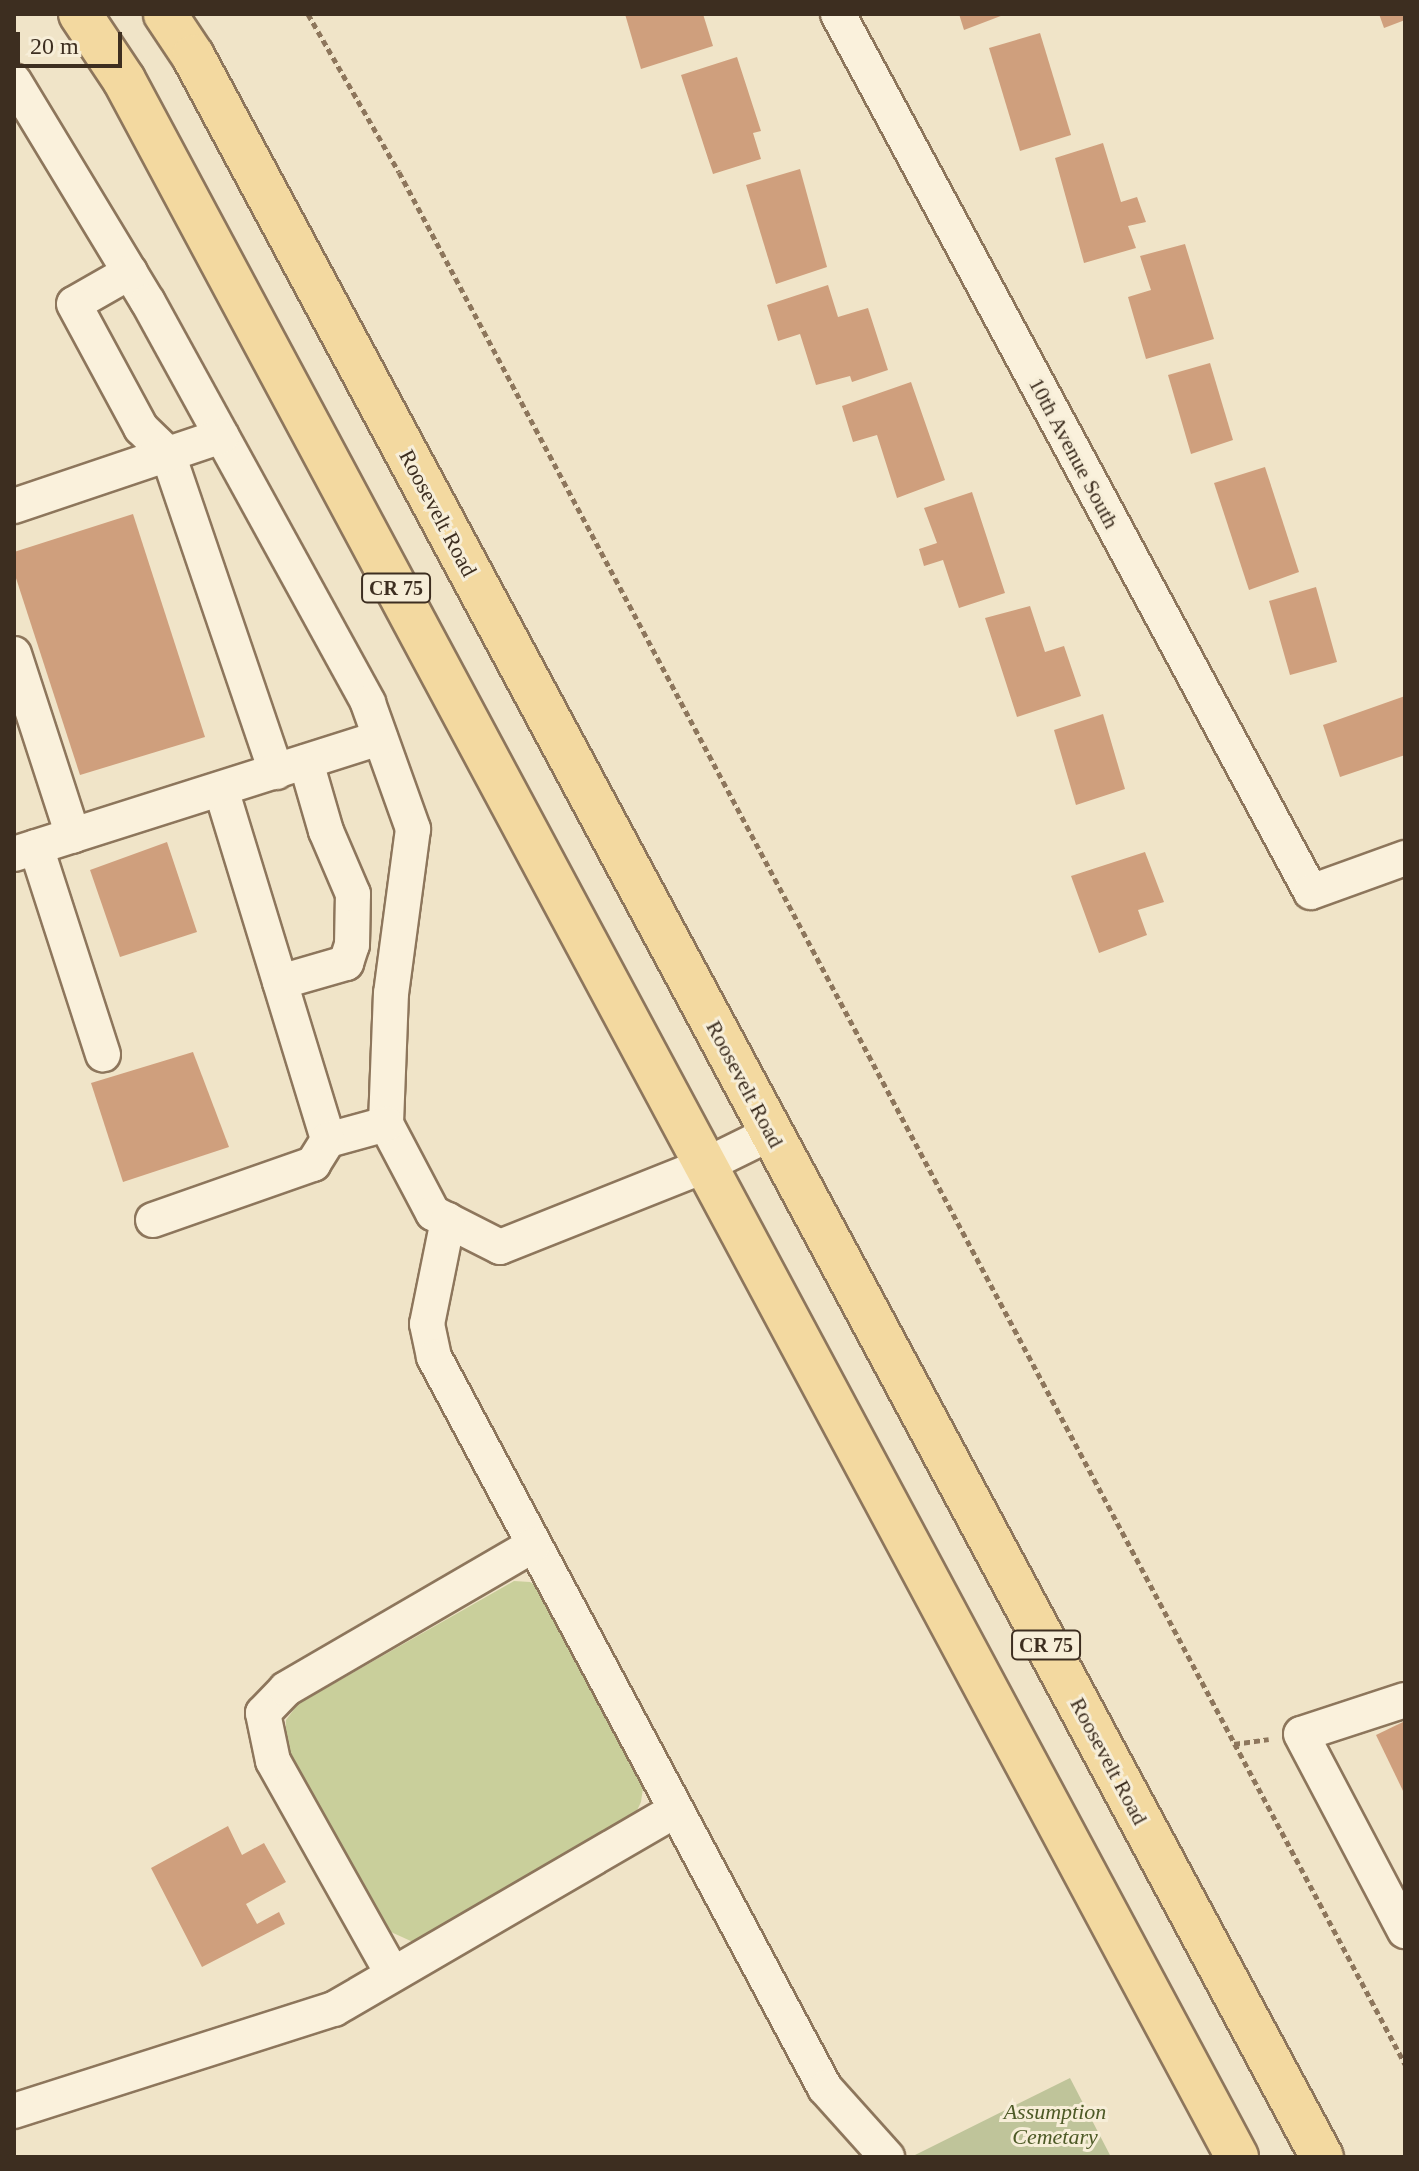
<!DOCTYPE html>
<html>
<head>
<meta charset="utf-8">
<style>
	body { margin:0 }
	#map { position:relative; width:1419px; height:2171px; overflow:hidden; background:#f0e4c8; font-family:Georgia,serif }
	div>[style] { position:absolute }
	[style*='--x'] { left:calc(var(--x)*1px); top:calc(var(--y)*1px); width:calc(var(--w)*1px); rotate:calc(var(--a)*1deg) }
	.green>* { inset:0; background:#c9cf9b }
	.cemetery>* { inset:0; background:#bfc49a }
	.building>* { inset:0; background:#cf9f7d }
	.path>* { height:5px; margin-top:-2.5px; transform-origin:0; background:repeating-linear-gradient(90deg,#8d765c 0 6px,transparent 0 10px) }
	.roads { filter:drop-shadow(2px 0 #8d765c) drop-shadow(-2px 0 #8d765c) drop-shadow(0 2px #8d765c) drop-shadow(0 -2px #8d765c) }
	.minor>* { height:34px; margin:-17px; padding:0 17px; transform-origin:17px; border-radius:17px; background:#faf1dc }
	.major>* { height:42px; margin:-21px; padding:0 21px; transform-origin:21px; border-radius:21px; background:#f3d9a0 }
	span { translate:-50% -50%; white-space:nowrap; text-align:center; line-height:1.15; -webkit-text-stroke:6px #f7eed8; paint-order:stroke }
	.shield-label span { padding:2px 6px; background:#f7eed8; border:2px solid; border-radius:6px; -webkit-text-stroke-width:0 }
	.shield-label { font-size:20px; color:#3d2e20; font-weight:700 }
	.street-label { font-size:22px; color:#3d2e20 }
	.park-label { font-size:22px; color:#4d5a26; font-style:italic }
	.frame { position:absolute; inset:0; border:16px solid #3d2e20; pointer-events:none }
	.scale { position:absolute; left:16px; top:32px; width:106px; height:36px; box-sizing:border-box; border:4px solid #3d2e20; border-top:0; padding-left:10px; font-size:24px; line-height:28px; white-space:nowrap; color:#3d2e20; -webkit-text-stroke:6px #f7eed8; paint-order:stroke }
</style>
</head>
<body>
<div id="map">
	<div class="green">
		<div style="clip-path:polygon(514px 1581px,530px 1582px,546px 1592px,645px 1774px,641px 1802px,629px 1827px,428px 1939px,413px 1942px,391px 1932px,285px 1750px,286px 1720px,298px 1704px)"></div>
	</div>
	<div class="cemetery">
		<div style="clip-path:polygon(1070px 2078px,1111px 2157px,911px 2157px)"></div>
	</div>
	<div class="building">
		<div style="clip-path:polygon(625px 14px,703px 14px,713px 46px,641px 69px)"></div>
		<div style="clip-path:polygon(959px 14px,1006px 14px,964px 30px)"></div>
		<div style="clip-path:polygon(1379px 14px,1405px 14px,1405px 20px,1384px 28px)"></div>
		<div style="clip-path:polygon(1040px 33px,1071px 135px,1020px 151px,989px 48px)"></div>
		<div style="clip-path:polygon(737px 57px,761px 131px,753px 133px,761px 159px,713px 174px,681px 75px)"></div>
		<div style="clip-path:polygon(1103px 143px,1121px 202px,1137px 197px,1146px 222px,1128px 226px,1136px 248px,1084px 263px,1055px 158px)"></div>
		<div style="clip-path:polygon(800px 169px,827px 267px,776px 284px,746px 185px)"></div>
		<div style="clip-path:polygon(1185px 244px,1214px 339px,1146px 359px,1128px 297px,1151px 290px,1140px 256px)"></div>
		<div style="clip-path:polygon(828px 285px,838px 317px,868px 308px,888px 370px,852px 382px,850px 376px,816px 385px,800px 334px,778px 341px,767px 305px)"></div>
		<div style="clip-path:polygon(1210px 363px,1233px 440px,1191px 454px,1168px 375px)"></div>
		<div style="clip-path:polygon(911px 382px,945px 480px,897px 498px,877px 435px,853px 442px,842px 406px)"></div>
		<div style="clip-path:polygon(1265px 467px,1299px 572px,1249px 590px,1214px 483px)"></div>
		<div style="clip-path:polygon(972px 492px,1005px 593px,959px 608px,943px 560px,924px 566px,919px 549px,937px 543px,924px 508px)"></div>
		<div style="clip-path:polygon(133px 514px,205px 737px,80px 775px,14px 572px,14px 552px)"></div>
		<div style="clip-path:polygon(1316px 587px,1337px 662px,1290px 675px,1269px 601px)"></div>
		<div style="clip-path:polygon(1030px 606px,1045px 652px,1064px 646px,1081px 696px,1017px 717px,985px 618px)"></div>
		<div style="clip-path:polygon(1405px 696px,1405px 755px,1340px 777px,1323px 725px)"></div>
		<div style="clip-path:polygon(1103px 714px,1125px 789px,1076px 805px,1054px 730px)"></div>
		<div style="clip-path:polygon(167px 842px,197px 932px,120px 957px,90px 870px)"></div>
		<div style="clip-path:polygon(1145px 852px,1164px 902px,1138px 910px,1147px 935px,1099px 953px,1071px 876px)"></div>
		<div style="clip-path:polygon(193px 1052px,229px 1147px,123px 1182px,91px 1083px)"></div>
		<div style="clip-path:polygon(1405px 1721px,1405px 1795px,1376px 1735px)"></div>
		<div style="clip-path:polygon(228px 1826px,242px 1855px,264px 1843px,286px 1882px,246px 1904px,257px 1924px,279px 1912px,285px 1924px,202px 1967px,151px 1868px)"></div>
	</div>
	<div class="path">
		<div style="--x:308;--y:14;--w:182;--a:60.1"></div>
		<div style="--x:399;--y:172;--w:2143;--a:62"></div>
		<div style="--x:1234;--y:1744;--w:35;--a:-8"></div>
	</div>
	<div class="roads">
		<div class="minor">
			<div style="--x:838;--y:14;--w:997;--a:61.69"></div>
			<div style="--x:1311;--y:892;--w:100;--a:-19.9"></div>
			<div style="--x:14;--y:81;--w:258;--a:58.8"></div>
			<div style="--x:148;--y:302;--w:457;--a:61.2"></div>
			<div style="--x:368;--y:703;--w:134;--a:70.3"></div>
			<div style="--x:413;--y:829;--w:165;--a:97.6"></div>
			<div style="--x:391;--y:993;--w:131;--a:92.2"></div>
			<div style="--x:386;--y:1124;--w:101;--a:62.2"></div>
			<div style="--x:433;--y:1213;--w:75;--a:26.9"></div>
			<div style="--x:500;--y:1247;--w:222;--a:-21.7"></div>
			<div style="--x:706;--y:1165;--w:72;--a:-26.2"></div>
			<div style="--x:130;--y:272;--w:64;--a:150.3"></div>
			<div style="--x:74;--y:304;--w:141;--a:61.6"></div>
			<div style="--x:141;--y:428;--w:37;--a:44"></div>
			<div style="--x:168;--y:454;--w:336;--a:71.2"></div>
			<div style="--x:14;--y:506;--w:219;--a:-18.6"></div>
			<div style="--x:14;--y:654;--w:191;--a:72"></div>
			<div style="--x:221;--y:789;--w:367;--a:73"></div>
			<div style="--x:328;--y:1140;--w:60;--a:-15.4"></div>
			<div style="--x:36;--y:847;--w:218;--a:72.1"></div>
			<div style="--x:14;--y:854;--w:384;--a:-17.6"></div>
			<div style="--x:280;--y:982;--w:69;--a:-16.1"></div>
			<div style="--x:346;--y:963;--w:19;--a:-72"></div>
			<div style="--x:352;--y:945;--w:51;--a:-88.9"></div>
			<div style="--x:353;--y:894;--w:69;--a:-113.2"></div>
			<div style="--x:326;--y:831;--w:72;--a:-106.2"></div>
			<div style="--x:153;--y:1220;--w:170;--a:-19.3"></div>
			<div style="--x:313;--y:1164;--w:28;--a:-58"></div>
			<div style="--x:448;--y:1220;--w:106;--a:101.4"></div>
			<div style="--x:427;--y:1324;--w:34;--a:78"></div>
			<div style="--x:434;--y:1357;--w:829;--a:61.86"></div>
			<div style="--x:825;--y:2088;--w:93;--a:48.1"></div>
			<div style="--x:1405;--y:1700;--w:109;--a:161.9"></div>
			<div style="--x:1301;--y:1734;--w:223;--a:62.2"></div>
			<div style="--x:392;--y:1973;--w:243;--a:-119.3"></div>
			<div style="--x:273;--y:1761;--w:49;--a:-101.8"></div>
			<div style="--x:263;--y:1713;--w:33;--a:-46"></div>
			<div style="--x:286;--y:1689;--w:286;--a:-30.2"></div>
			<div style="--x:14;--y:2111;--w:336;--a:-17.7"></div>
			<div style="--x:334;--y:2009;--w:392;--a:-30.2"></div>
		</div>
		<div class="major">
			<div style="--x:80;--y:14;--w:79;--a:56.3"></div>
			<div style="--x:124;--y:80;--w:2356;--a:61.81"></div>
			<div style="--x:165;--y:14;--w:50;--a:56.3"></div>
			<div style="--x:193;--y:56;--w:2385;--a:61.75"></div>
		</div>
	</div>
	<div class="shield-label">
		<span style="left:396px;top:588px">CR 75</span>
		<span style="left:1046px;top:1645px">CR 75</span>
	</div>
	<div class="street-label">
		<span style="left:1074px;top:453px;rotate:62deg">10th Avenue South</span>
		<span style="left:438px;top:513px;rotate:62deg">Roosevelt Road</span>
		<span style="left:745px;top:1084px;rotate:62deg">Roosevelt Road</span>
		<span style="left:1109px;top:1761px;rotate:62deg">Roosevelt Road</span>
	</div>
	<div class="park-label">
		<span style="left:1055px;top:2124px">Assumption<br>Cemetary</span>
	</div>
	<div class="frame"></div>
	<div class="scale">20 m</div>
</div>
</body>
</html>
